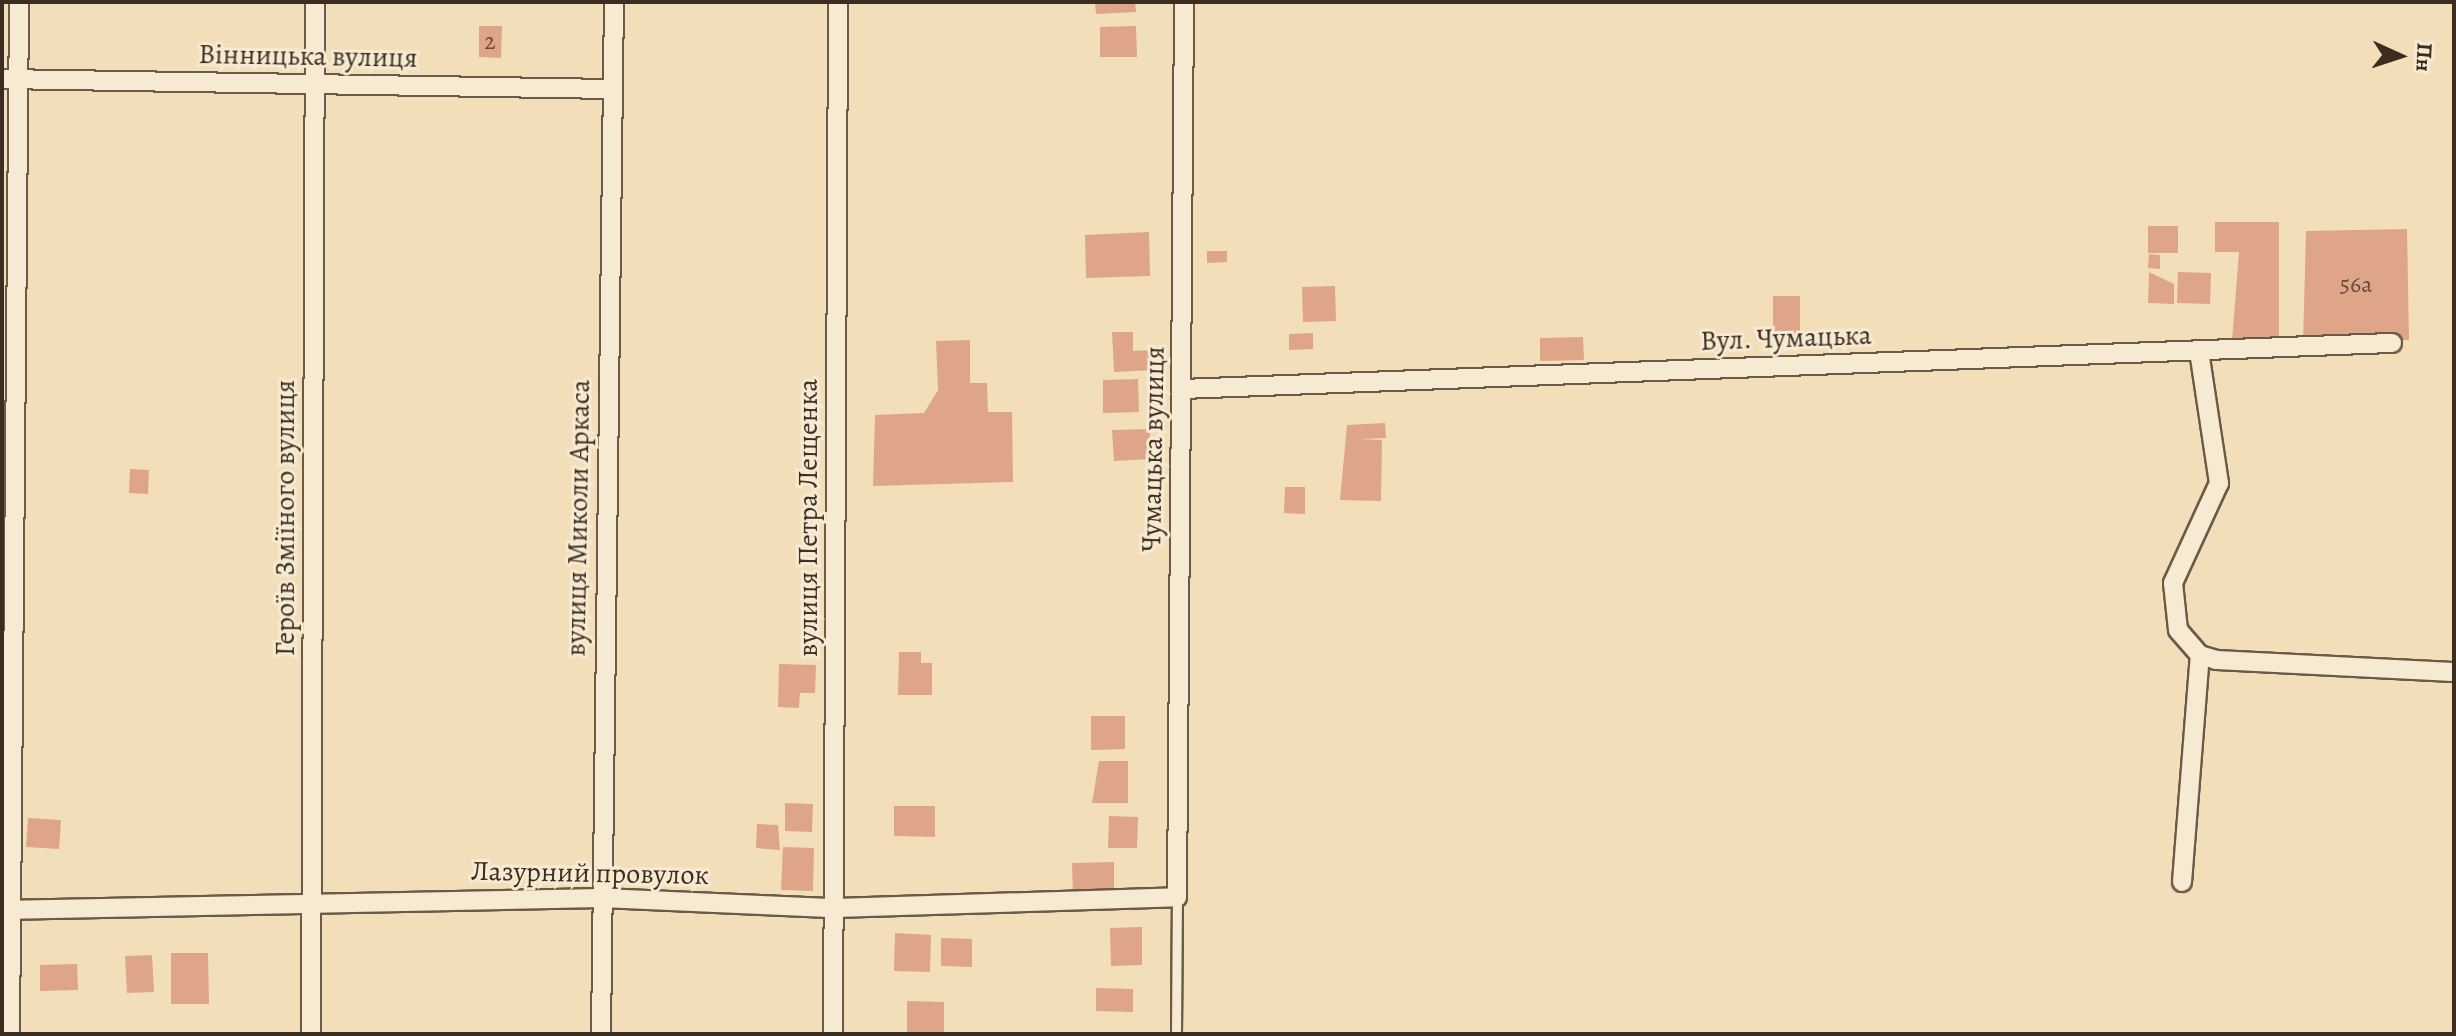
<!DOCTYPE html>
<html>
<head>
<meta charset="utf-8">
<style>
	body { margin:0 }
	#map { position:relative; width:2456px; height:1036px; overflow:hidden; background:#f2dfb9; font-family:Alegreya,serif }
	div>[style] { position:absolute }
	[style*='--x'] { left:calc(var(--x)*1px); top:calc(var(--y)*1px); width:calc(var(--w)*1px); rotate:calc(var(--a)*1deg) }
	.building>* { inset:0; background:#dea588 }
	.roads { filter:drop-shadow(2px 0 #6a5a47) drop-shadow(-2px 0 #6a5a47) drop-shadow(0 2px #6a5a47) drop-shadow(0 -2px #6a5a47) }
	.service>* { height:9px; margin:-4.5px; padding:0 4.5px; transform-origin:4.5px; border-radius:4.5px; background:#f7ead2 }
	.minor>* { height:18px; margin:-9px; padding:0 9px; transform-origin:9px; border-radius:9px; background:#f7ead2 }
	span { translate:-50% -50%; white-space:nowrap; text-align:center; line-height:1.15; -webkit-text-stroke:6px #f7ead2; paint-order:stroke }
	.number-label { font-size:24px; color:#644b3b }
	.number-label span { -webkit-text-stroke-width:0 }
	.street-label { font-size:28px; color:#3c2d21 }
	.frame { position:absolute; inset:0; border:4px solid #3c2d21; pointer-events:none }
	.north { position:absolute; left:2360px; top:16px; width:80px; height:80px; -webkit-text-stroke:6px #f7ead2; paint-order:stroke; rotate:93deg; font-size:22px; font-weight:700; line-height:32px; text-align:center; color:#3c2d21 }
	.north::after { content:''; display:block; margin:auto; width:28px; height:36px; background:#3c2d21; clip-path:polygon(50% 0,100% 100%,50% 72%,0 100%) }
</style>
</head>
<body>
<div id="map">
	<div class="building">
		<div style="clip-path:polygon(1095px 2px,1135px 2px,1136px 12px,1096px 14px)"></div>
		<div style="clip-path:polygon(479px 26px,502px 26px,501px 58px,479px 57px)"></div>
		<div style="clip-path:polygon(1136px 26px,1137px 57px,1100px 57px,1100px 27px)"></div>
		<div style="clip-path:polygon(2215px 222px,2279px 222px,2279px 340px,2232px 341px,2239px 252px,2215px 252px)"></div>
		<div style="clip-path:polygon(2148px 226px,2178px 226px,2178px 253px,2148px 253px)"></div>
		<div style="clip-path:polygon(2407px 229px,2409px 340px,2303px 344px,2306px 231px)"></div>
		<div style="clip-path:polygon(1149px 232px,1150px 276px,1086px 278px,1085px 235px)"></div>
		<div style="clip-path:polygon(1207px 251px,1227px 251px,1227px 262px,1207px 263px)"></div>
		<div style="clip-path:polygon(2149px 254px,2160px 255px,2160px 269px,2148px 268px)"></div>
		<div style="clip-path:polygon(2149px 272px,2174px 284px,2174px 304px,2148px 303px)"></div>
		<div style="clip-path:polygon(2178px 272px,2211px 273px,2210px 304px,2177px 303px)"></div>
		<div style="clip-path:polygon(1335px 286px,1336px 321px,1303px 322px,1302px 287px)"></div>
		<div style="clip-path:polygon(1773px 296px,1800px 296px,1800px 349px,1786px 349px,1786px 337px,1773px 337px)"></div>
		<div style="clip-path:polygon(1112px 332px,1133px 332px,1133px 351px,1154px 350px,1155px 370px,1114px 372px)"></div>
		<div style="clip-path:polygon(1313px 333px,1313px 349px,1289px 350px,1289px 334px)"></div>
		<div style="clip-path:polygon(1583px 337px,1584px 360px,1540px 361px,1540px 338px)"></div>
		<div style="clip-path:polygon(970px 340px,970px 383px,987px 383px,988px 412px,1012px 412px,1013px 482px,873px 486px,875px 415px,924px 413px,938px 390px,936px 341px)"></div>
		<div style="clip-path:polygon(1138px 379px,1139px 412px,1103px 413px,1103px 380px)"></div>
		<div style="clip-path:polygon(1385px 423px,1386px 438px,1358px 439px,1382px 440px,1381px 501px,1340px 500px,1347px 425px)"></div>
		<div style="clip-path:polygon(1150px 429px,1151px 459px,1114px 461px,1112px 430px)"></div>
		<div style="clip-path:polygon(130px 469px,149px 470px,148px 494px,129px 493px)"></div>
		<div style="clip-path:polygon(1285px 487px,1305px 487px,1305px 514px,1284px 513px)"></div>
		<div style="clip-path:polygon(899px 652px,921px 652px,921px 663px,932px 663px,932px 695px,898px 695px)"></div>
		<div style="clip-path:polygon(779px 664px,816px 665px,815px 693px,800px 693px,799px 708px,778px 707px)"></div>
		<div style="clip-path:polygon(1091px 716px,1125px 716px,1125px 749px,1091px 750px)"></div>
		<div style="clip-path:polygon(1099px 761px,1128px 761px,1128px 803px,1092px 803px)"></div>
		<div style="clip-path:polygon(785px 803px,813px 804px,812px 832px,785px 831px)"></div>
		<div style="clip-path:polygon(894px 806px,935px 806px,935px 837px,894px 836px)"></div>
		<div style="clip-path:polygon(1109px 816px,1138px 817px,1137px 848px,1108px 848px)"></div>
		<div style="clip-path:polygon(28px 818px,61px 820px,59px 849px,26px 847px)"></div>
		<div style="clip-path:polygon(757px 824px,778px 825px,780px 850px,756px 848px)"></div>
		<div style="clip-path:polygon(783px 847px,814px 848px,813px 891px,781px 890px)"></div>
		<div style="clip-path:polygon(1114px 862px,1114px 897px,1073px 898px,1072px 863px)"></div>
		<div style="clip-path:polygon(1142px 927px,1142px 965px,1111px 966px,1110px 928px)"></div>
		<div style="clip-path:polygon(895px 933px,931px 935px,930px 972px,894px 971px)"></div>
		<div style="clip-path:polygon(941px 938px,972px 939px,972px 967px,941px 966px)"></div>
		<div style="clip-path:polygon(171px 953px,208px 953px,209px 1004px,171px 1004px)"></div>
		<div style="clip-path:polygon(152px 955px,154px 992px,127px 993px,125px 956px)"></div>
		<div style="clip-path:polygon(77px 964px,78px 990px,40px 991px,40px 965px)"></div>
		<div style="clip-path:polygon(1096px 988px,1133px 989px,1133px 1012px,1096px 1011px)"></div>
		<div style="clip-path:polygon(907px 1001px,944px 1002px,944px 1034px,907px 1033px)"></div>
	</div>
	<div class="roads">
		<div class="service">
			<div style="--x:1176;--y:1034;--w:137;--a:-89.6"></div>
		</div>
		<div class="minor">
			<div style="--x:2;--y:79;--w:611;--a:0.94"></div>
			<div style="--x:2199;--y:351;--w:134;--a:81.4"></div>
			<div style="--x:2219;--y:483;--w:110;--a:114.7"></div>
			<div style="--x:2173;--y:583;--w:47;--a:83.9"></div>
			<div style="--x:2178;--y:630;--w:33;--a:49"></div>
			<div style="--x:2200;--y:655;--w:17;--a:17"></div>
			<div style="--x:2216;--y:660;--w:238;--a:2.9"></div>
			<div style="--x:1182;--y:389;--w:1211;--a:-2.18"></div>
			<div style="--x:2182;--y:882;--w:228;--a:-85.5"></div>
			<div style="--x:2;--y:910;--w:600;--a:-1.15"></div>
			<div style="--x:602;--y:898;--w:233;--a:2.5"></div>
			<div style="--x:835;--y:908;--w:342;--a:-1.8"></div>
			<div style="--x:1177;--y:897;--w:895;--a:-89.55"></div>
			<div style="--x:10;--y:1034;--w:1032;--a:-89.5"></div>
			<div style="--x:311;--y:1034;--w:1032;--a:-89.78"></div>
			<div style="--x:601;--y:1034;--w:1032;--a:-89.28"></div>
			<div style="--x:833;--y:1034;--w:1032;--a:-89.72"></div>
		</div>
	</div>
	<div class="number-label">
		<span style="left:490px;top:42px">2</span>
		<span style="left:2356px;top:285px">56а</span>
	</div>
	<div class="street-label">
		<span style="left:308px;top:56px;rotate:1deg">Вінницька вулиця</span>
		<span style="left:1786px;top:338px;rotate:-2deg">Вул. Чумацька</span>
		<span style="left:1153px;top:449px;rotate:-89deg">Чумацька вулиця</span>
		<span style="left:285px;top:518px;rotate:-90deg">Героїв Зміїного вулиця</span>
		<span style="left:578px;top:518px;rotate:-89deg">вулиця Миколи Аркаса</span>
		<span style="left:808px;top:518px;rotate:-90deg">вулиця Петра Лещенка</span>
		<span style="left:590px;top:873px;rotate:1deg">Лазурний провулок</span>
	</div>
	<div class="frame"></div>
	<div class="north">Пн</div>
</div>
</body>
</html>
